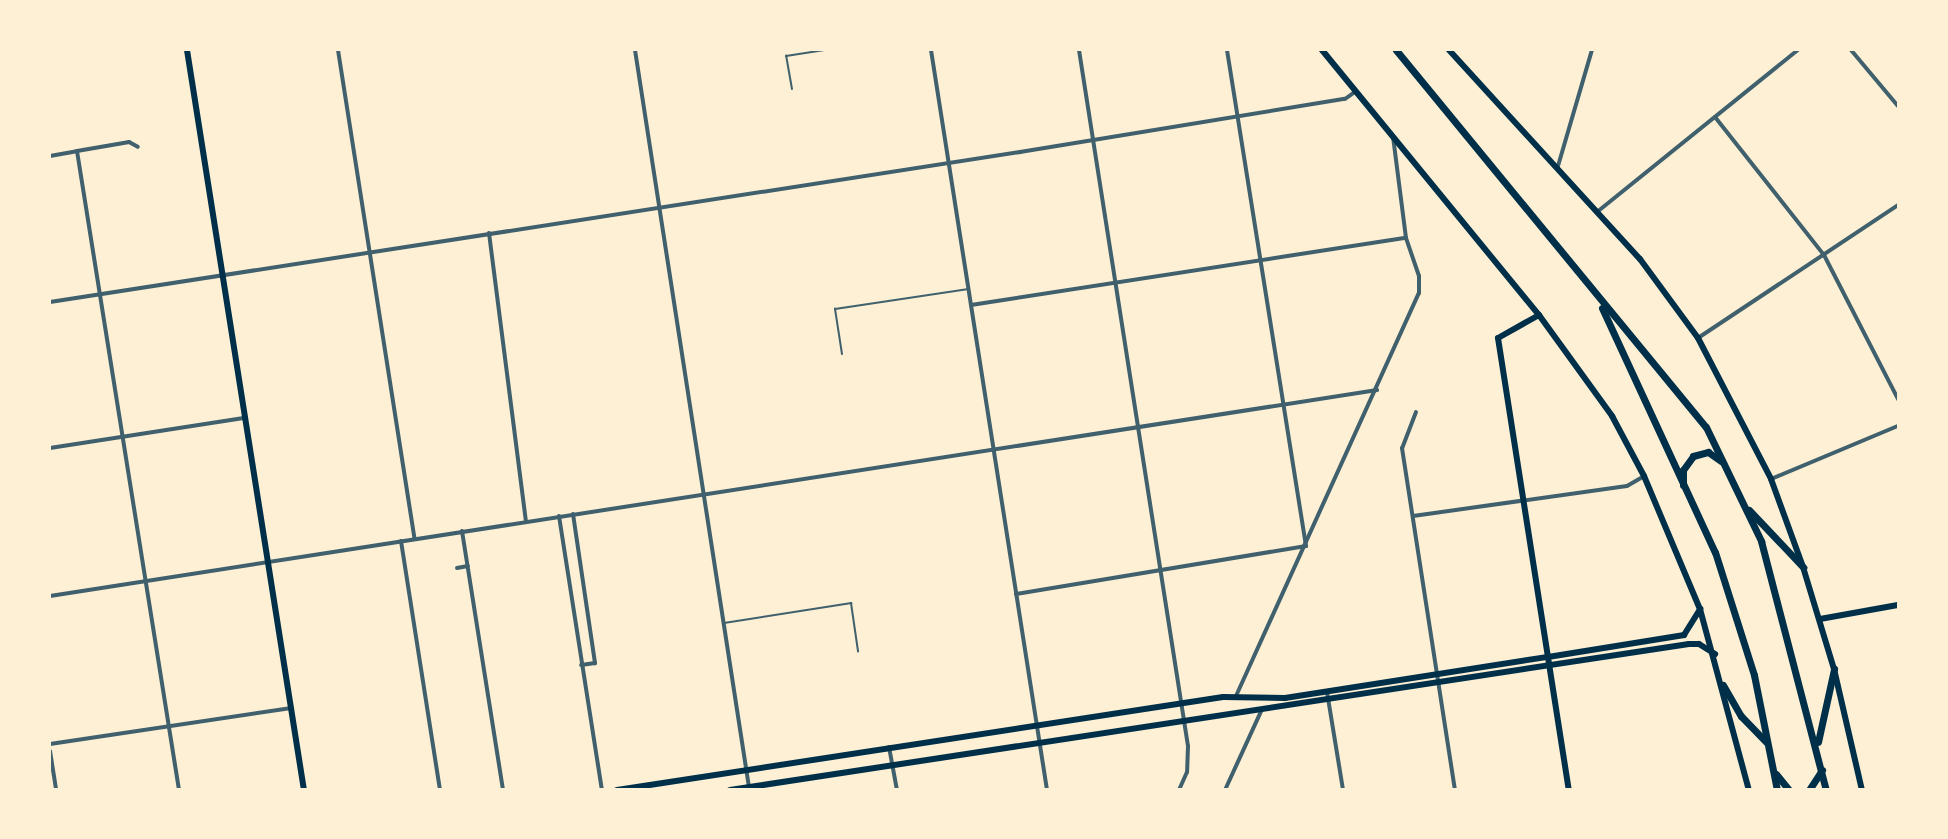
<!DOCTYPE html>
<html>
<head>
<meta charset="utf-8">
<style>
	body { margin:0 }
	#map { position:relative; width:1948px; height:839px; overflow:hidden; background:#fdf0d5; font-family:"Asap Condensed",sans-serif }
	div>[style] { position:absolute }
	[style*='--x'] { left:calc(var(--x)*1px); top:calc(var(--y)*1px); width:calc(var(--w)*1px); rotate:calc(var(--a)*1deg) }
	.service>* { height:2px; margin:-1px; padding:0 1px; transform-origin:1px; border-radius:1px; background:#3f606c }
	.minor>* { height:4px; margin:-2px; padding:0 2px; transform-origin:2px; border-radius:2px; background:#3f606c }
	.secondary>* { height:6px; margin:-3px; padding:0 3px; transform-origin:3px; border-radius:3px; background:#003049 }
	.trunk>* { height:7px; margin:-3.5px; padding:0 3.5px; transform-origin:3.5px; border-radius:3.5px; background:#003049 }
	span { translate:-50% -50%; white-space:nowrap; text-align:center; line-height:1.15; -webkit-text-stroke:4.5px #fdf0d5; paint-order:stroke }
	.frame { position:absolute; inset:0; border:51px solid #fdf0d5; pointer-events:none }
</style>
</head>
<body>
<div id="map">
	<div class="service">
		<div style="--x:792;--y:89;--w:34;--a:-100"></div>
		<div style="--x:786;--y:56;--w:39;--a:-9"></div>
		<div style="--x:842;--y:354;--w:46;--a:-98.8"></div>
		<div style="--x:835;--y:309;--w:135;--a:-8.5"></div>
		<div style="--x:724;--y:623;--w:129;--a:-8.9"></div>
		<div style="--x:851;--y:603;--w:49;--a:81.7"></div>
	</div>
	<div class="minor">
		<div style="--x:338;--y:50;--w:495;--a:81.1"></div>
		<div style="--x:635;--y:50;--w:746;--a:81.21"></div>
		<div style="--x:931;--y:50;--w:749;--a:81.09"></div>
		<div style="--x:1079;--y:50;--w:704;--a:81.1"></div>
		<div style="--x:1188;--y:746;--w:26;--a:92"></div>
		<div style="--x:1187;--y:772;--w:20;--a:114"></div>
		<div style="--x:1851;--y:50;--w:73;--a:50"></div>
		<div style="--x:1715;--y:117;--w:176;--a:51.7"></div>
		<div style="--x:1824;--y:255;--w:162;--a:62.8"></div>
		<div style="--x:77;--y:151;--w:53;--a:-9.8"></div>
		<div style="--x:129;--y:142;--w:10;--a:29"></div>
		<div style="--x:50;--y:156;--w:27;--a:-10"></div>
		<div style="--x:77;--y:151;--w:647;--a:80.93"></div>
		<div style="--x:1558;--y:166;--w:121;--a:-73.7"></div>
		<div style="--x:1597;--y:212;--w:258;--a:-38.9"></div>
		<div style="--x:489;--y:233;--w:291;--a:82.7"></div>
		<div style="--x:50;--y:302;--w:982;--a:-8.79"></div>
		<div style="--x:1020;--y:152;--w:329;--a:-9.3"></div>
		<div style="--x:1345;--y:99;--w:14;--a:-36"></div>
		<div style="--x:971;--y:305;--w:440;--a:-8.8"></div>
		<div style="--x:1698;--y:338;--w:240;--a:-33.6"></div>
		<div style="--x:1416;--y:412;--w:39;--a:111"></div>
		<div style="--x:1402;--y:448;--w:346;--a:81.2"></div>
		<div style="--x:50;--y:448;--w:196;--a:-8.8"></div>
		<div style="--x:1771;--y:479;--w:138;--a:-22.7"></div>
		<div style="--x:573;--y:514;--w:151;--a:81.6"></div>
		<div style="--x:595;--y:663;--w:14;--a:172"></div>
		<div style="--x:559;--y:516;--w:277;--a:81.1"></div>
		<div style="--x:1413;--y:516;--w:216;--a:-8"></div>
		<div style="--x:1627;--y:486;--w:20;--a:-30"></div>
		<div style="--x:462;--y:531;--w:262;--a:81"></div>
		<div style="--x:401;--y:541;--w:252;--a:81.1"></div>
		<div style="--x:457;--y:568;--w:11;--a:-10"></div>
		<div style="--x:1016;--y:594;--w:294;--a:-9.4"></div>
		<div style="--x:1306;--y:546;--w:502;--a:-99.05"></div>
		<div style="--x:50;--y:596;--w:1343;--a:-8.82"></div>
		<div style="--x:1327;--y:692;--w:99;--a:80.7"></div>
		<div style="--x:1236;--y:696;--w:443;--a:-65.6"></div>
		<div style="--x:1419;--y:293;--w:17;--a:-90"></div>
		<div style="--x:1419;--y:276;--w:40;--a:-108.9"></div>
		<div style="--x:1406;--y:238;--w:102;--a:-97.3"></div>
		<div style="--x:50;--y:744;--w:244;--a:-8.5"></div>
		<div style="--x:889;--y:747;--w:44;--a:79.5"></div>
		<div style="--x:50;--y:751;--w:39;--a:81"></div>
		<div style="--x:1225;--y:790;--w:89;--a:-65.4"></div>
	</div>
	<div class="secondary">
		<div style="--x:187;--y:50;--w:749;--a:81.02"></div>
		<div style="--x:1322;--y:50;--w:343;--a:50.7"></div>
		<div style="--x:1539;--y:315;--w:125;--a:54.1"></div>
		<div style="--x:1612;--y:416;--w:68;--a:61.9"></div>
		<div style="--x:1644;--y:476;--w:144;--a:67.2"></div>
		<div style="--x:1700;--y:609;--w:188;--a:74.9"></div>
		<div style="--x:1449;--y:50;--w:283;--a:47.6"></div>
		<div style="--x:1640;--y:259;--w:98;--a:53.7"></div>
		<div style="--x:1698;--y:338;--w:159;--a:62.6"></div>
		<div style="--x:1771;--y:479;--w:94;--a:70"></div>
		<div style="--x:1803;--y:567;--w:107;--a:73.1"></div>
		<div style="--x:1834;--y:669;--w:124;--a:77"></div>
		<div style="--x:1539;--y:315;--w:47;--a:150.7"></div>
		<div style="--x:1498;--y:338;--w:458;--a:81.1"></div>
		<div style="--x:1820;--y:619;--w:79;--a:-10.2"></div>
		<div style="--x:617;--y:790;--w:613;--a:-8.72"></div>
		<div style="--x:1223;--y:697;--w:62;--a:0.9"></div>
		<div style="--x:1285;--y:698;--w:266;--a:-8.9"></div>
		<div style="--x:1548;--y:657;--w:138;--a:-9.2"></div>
		<div style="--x:1684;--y:635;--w:31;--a:-58"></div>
		<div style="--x:730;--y:790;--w:970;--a:-8.66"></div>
		<div style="--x:1689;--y:644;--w:10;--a:0"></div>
		<div style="--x:1699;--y:644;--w:19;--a:32"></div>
	</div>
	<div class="trunk">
		<div style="--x:1396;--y:50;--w:488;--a:50.6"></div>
		<div style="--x:1706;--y:427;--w:127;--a:64.2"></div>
		<div style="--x:1761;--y:541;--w:257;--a:75.4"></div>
		<div style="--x:1602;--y:308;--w:269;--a:65.2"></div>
		<div style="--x:1715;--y:552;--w:129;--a:72.4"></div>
		<div style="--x:1754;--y:675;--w:117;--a:78.7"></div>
		<div style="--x:1683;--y:485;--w:15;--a:-90"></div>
		<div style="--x:1683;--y:470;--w:17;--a:-54"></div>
		<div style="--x:1693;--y:456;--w:16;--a:-15"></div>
		<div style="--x:1708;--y:452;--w:16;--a:35"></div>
		<div style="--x:1749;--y:510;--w:79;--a:46.5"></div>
		<div style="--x:1723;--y:685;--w:36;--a:60"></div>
		<div style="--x:1741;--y:716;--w:36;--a:46"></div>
		<div style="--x:1818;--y:742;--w:75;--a:-77.6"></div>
		<div style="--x:1776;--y:774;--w:21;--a:51"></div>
		<div style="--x:1809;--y:790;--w:24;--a:-57"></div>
	</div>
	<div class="frame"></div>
</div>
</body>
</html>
